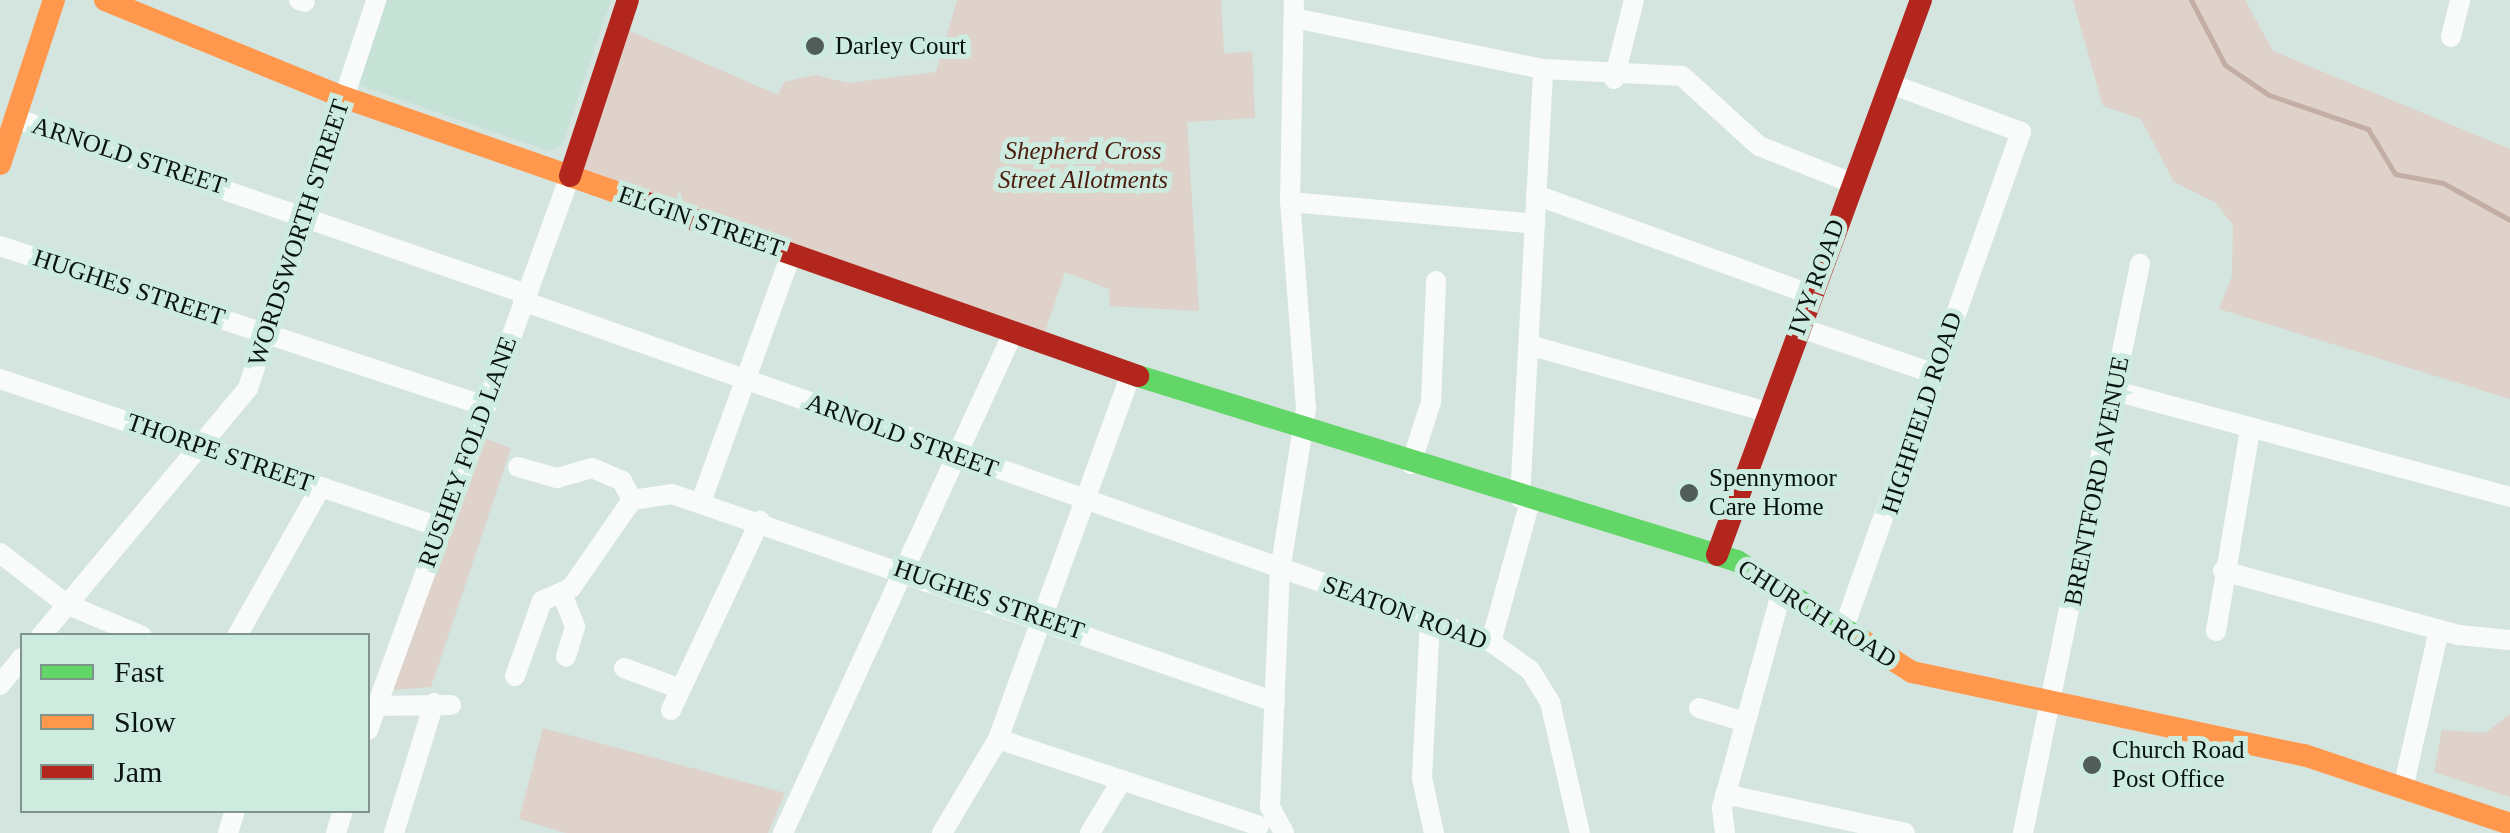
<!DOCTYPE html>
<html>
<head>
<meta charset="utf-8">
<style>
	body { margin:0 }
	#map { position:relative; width:2510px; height:833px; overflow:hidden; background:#d4e4de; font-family:Georgia,serif }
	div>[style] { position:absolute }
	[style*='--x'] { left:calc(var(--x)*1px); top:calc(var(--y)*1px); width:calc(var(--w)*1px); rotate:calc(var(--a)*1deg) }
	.built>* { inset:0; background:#c6e2d7 }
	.green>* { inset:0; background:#ded2ca }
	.stream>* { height:5px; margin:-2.5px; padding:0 2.5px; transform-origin:2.5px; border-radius:2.5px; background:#c2aea5 }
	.street>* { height:20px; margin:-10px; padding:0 10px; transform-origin:10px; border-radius:10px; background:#f9fbfa }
	.fast>* { height:22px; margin:-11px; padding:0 11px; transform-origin:11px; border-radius:11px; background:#63d668 }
	.slow>* { height:22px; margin:-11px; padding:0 11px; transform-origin:11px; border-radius:11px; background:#ff974d }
	.jam>* { height:22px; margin:-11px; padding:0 11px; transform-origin:11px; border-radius:11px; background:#b3261e }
	.dots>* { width:28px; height:28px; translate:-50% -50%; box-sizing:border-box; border:5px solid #cdebdf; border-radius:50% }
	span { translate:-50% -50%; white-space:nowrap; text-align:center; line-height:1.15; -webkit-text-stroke:10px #cdebdf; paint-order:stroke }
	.poi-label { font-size:25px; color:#091410 }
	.left { translate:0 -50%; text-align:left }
	.park-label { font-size:25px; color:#4b1c0e; font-style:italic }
	.street-label { font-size:25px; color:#091410 }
	.legend { position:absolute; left:20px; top:633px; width:350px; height:180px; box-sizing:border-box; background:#cdebdf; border:2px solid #7f958c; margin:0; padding:12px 18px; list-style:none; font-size:30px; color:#091410 }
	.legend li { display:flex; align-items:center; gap:20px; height:50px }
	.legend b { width:50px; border:2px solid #7f958c }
</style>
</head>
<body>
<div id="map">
	<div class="built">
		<div style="clip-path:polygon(384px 0,611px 0,562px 145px,549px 151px,356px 84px)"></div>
	</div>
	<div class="green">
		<div style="clip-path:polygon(957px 0,1221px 0,1224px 53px,1252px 52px,1255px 118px,1187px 122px,1199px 311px,1110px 306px,1109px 289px,1065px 272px,1044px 335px,570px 176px,619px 26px,778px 95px,784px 82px,815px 75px,848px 83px,936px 72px)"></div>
		<div style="clip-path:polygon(2073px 0,2245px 0,2273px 51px,2510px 149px,2510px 399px,2219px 309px,2232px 276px,2233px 225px,2216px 203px,2174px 182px,2141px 119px,2103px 106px)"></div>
		<div style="clip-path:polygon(486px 439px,511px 448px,431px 687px,391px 690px)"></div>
		<div style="clip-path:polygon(2510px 714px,2510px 797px,2434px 772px,2442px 730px,2485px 733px)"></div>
		<div style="clip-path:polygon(543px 728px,785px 793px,768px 833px,566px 833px,519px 819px)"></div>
	</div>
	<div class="stream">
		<div style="--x:2191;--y:0;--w:73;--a:62.4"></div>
		<div style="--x:2225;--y:65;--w:53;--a:34.3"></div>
		<div style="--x:2269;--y:95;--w:105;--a:19"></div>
		<div style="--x:2368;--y:129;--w:52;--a:59"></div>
		<div style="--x:2395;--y:174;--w:49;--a:10.6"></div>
		<div style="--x:2443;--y:183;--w:77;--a:28.9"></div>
	</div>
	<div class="street">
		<div style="--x:299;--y:0;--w:6;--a:18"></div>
		<div style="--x:1294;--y:18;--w:254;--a:11.6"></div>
		<div style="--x:1543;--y:69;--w:139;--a:2.9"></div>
		<div style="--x:1682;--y:76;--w:104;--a:42.3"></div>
		<div style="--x:1759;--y:146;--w:100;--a:21.7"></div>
		<div style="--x:2451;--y:37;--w:38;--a:-76"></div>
		<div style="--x:1614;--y:79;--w:81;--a:-75.8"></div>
		<div style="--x:15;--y:118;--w:540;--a:19"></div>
		<div style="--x:1536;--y:195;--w:291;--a:19.9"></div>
		<div style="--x:1290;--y:202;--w:246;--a:5.1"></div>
		<div style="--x:0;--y:246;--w:511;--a:18.26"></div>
		<div style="--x:523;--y:301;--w:1026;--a:19.41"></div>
		<div style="--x:1491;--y:642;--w:48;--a:35.7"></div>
		<div style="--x:1530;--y:670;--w:38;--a:58"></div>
		<div style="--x:1550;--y:702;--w:134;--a:77.1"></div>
		<div style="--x:1798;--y:327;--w:142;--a:18.9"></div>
		<div style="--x:1529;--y:345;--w:247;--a:15.7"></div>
		<div style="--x:0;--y:379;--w:465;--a:18.6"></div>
		<div style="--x:2115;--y:391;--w:409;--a:15"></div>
		<div style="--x:1411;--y:464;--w:65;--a:-72.1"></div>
		<div style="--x:1431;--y:402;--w:121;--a:-87.6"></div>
		<div style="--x:518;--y:467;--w:41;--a:15.8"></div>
		<div style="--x:557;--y:478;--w:36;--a:-16"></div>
		<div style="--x:592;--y:468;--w:33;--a:23"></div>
		<div style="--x:622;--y:481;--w:21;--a:62"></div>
		<div style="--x:1520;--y:498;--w:430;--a:-86.9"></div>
		<div style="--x:702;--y:499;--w:261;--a:-70"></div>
		<div style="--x:0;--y:553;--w:83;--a:37.7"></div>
		<div style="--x:66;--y:604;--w:82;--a:22.8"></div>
		<div style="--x:2223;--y:571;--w:245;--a:15.2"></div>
		<div style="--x:2459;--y:635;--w:51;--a:5.6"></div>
		<div style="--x:562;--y:594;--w:35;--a:68"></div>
		<div style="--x:575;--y:627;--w:31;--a:107"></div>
		<div style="--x:1430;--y:620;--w:158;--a:92.9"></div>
		<div style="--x:1422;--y:778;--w:56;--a:77.7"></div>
		<div style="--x:1843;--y:630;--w:529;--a:-70.33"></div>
		<div style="--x:2021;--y:132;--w:139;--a:-159.7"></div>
		<div style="--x:2216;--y:631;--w:203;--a:-80.4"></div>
		<div style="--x:41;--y:636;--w:323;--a:-50.1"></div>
		<div style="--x:248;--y:388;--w:409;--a:-71.7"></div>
		<div style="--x:237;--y:636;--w:171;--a:-60.6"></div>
		<div style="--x:1491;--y:642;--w:146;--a:-74.5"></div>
		<div style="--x:624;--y:668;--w:58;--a:20.3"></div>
		<div style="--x:515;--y:676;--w:80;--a:-70.2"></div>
		<div style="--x:542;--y:601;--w:32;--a:-24"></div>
		<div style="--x:571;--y:588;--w:107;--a:-55.3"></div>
		<div style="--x:632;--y:500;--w:40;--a:-8.5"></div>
		<div style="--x:672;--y:494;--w:638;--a:19.03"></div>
		<div style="--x:0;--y:685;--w:35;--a:-51"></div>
		<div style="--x:368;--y:706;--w:83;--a:-0.7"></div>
		<div style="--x:1699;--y:708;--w:48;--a:16.9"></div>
		<div style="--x:671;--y:710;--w:209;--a:-64.8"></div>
		<div style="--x:368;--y:730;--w:590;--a:-69.97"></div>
		<div style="--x:998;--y:739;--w:275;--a:18.4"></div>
		<div style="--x:2404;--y:784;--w:158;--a:-77.2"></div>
		<div style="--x:1725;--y:794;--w:184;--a:12.2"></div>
		<div style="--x:228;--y:833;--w:24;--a:-73"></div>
		<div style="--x:336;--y:833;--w:24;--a:-73"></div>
		<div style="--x:394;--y:833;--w:136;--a:-72.9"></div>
		<div style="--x:783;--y:833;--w:550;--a:-65.3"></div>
		<div style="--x:942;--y:833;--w:109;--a:-59.2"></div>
		<div style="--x:998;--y:739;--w:389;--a:-70"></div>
		<div style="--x:1090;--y:833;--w:62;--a:-58.9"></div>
		<div style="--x:1284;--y:833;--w:30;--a:-118"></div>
		<div style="--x:1270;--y:807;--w:236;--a:-87.6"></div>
		<div style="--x:1280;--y:571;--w:165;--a:-80.9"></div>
		<div style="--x:1306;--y:408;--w:207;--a:-94.4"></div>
		<div style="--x:1290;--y:202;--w:202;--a:-88.9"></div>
		<div style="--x:1725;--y:833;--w:25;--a:-97"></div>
		<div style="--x:1722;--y:808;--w:226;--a:-74.6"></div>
		<div style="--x:2023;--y:833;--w:581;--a:-78.38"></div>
	</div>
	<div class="fast">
		<div style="--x:1138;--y:376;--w:627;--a:17.16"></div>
		<div style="--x:1737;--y:561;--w:151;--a:32.3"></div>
	</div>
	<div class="slow">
		<div style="--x:105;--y:0;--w:257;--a:22.2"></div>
		<div style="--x:343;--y:97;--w:319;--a:19.2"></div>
		<div style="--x:0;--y:164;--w:173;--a:-71.8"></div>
		<div style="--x:1865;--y:642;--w:56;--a:32.6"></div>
		<div style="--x:1912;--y:672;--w:401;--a:12"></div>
		<div style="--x:2304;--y:755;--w:217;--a:18.5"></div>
	</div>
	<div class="jam">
		<div style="--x:570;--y:176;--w:185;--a:-71.8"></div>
		<div style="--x:644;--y:202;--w:524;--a:19.4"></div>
		<div style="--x:1717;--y:555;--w:591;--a:-69.82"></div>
	</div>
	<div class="dots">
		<div style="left:815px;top:46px;background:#505d58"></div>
		<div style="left:1689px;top:493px;background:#505d58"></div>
		<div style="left:2092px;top:765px;background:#505d58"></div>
	</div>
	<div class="poi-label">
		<span class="left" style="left:835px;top:46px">Darley Court</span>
		<span class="left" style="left:1709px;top:493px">Spennymoor<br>Care Home</span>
		<span class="left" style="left:2112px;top:765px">Church Road<br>Post Office</span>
	</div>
	<div class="park-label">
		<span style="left:1083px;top:166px">Shepherd Cross<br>Street Allotments</span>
	</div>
	<div class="street-label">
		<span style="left:129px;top:156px;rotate:18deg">ARNOLD STREET</span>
		<span style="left:701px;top:222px;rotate:19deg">ELGIN STREET</span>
		<span style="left:299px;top:233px;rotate:-72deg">WORDSWORTH STREET</span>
		<span style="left:1817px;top:277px;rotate:-70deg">IVY ROAD</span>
		<span style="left:129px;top:288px;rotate:18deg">HUGHES STREET</span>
		<span style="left:1922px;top:413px;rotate:-72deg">HIGHFIELD ROAD</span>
		<span style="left:902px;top:436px;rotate:20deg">ARNOLD STREET</span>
		<span style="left:468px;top:452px;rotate:-70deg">RUSHEY FOLD LANE</span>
		<span style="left:220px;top:453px;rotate:19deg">THORPE STREET</span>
		<span style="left:2097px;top:481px;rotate:-79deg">BRENTFORD AVENUE</span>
		<span style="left:989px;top:600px;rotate:19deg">HUGHES STREET</span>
		<span style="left:1405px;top:613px;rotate:20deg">SEATON ROAD</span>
		<span style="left:1817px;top:614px;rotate:32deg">CHURCH ROAD</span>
	</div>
	<ul class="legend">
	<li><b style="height:12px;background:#63d668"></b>Fast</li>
	<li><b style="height:12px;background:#ff974d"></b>Slow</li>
	<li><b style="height:12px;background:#b3261e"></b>Jam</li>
	</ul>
</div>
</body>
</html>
